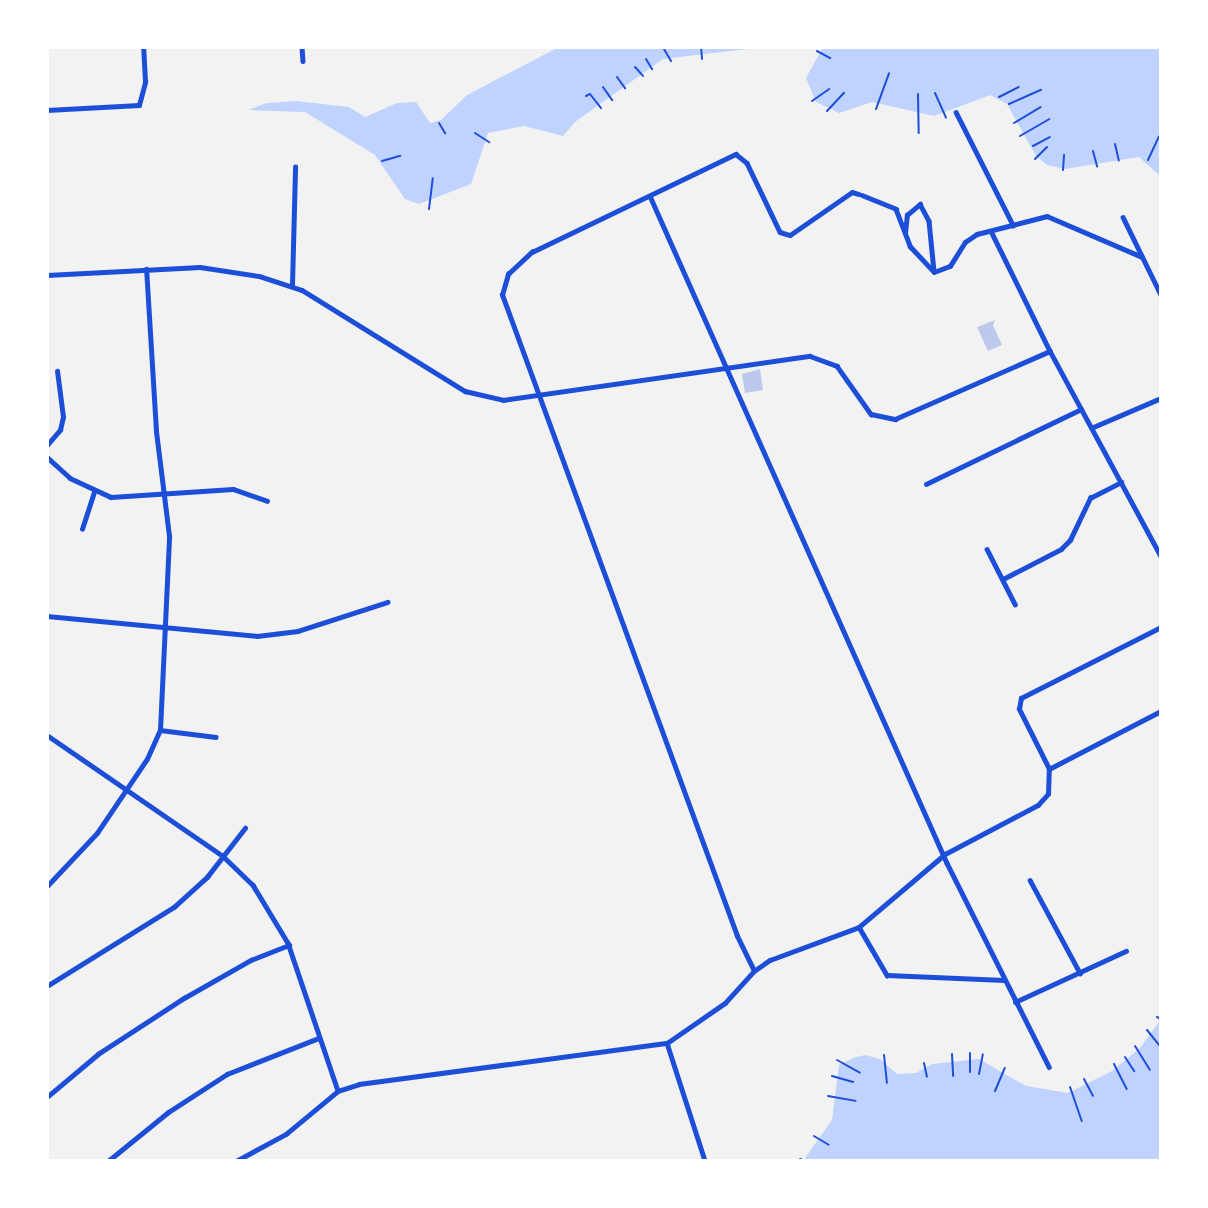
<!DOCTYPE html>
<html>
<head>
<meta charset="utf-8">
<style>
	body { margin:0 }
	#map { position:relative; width:1208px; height:1208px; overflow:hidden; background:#f2f2f2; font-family:"Playfair Display",serif }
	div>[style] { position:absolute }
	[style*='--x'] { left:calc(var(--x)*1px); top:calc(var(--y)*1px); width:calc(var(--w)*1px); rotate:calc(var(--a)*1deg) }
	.water>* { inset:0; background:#bfd3fe }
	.building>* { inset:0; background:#bdc9ec }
	.path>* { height:2px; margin:-1px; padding:0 1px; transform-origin:1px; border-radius:1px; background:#1d4ed8 }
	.minor>* { height:4.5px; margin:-2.25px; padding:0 2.25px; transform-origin:2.25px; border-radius:2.25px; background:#1d4ed8 }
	span { translate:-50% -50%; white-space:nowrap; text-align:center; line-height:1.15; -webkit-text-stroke:7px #fff; paint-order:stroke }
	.frame { position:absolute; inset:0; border:49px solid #fff; pointer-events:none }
</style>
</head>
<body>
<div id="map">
	<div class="water">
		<div style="clip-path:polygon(559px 47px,764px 47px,663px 59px,575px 122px,563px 136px,524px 126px,488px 133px,471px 184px,419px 204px,405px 199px,375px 155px,305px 112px,248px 110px,267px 103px,296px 101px,349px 107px,365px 117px,397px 103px,416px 102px,430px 123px,441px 120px,467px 95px)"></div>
		<div style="clip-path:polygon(823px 47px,1161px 47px,1161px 177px,1139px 157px,1065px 169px,1047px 165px,1036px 156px,1007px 104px,990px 95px,934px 116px,872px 102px,839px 113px,816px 102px,806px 78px)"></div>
		<div style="clip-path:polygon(1161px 1019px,1161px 1161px,803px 1161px,832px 1120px,839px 1065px,853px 1058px,865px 1055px,880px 1059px,897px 1074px,916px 1073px,932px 1064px,979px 1059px,1026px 1086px,1068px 1093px,1112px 1071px,1140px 1048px)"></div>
	</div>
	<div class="building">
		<div style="clip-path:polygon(995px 320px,993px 325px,1002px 345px,988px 351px,977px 327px)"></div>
		<div style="clip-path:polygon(760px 369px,763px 390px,745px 393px,742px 374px)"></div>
	</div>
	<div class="path">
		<div style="--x:701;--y:47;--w:12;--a:85"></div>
		<div style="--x:664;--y:49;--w:14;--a:60"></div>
		<div style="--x:817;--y:51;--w:15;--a:28"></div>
		<div style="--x:646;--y:59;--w:12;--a:59"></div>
		<div style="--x:635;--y:67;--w:12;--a:48"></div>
		<div style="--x:617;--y:77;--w:14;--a:54"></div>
		<div style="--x:603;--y:87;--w:16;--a:55"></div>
		<div style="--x:935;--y:93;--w:27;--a:66"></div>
		<div style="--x:918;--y:94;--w:39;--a:89"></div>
		<div style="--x:586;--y:96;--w:4;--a:-27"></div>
		<div style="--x:590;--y:94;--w:18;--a:52"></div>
		<div style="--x:999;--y:97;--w:22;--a:-27"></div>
		<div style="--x:812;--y:101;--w:21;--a:-35"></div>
		<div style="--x:1009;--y:104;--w:35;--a:-24"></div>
		<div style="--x:876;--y:109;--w:38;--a:-70"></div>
		<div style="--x:827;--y:111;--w:25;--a:-47"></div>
		<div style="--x:439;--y:123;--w:12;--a:59"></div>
		<div style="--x:1014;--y:123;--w:31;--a:-31"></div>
		<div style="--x:475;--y:133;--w:17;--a:33"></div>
		<div style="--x:1020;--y:136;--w:34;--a:-30"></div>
		<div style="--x:1115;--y:144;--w:17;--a:77"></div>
		<div style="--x:1033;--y:146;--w:19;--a:-28"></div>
		<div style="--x:1093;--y:151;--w:16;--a:75"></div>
		<div style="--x:1035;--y:159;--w:17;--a:-45"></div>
		<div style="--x:1148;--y:160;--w:26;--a:-65"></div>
		<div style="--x:382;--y:161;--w:19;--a:-16"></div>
		<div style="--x:1063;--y:170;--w:15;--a:-86"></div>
		<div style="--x:429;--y:209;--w:31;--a:-83"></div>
		<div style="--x:1157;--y:1017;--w:4;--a:27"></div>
		<div style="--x:1147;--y:1030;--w:21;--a:51"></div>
		<div style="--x:1135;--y:1046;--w:28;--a:58"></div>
		<div style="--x:952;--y:1054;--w:22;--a:87"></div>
		<div style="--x:884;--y:1055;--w:28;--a:84"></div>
		<div style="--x:1125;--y:1057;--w:17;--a:57"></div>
		<div style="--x:837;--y:1060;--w:26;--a:29"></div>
		<div style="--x:924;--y:1063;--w:14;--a:78"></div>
		<div style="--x:1114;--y:1064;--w:28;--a:63"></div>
		<div style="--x:970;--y:1072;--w:19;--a:-90"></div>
		<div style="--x:979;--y:1074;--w:20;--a:-79"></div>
		<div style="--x:832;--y:1076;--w:22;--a:16"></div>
		<div style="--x:1084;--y:1079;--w:19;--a:62"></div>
		<div style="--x:1070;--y:1087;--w:36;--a:71"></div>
		<div style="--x:995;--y:1091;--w:25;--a:-67"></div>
		<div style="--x:828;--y:1096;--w:28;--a:10"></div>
		<div style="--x:814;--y:1136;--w:17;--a:31"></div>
		<div style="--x:800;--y:1159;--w:5;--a:22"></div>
	</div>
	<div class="minor">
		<div style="--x:302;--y:47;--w:14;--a:86"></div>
		<div style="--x:47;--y:110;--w:92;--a:-3.1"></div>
		<div style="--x:139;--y:105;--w:24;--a:-75"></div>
		<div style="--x:145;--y:82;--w:35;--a:-93"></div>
		<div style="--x:956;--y:112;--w:127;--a:63.2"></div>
		<div style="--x:862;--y:195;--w:37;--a:22"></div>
		<div style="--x:896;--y:209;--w:40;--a:69"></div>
		<div style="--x:910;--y:246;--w:35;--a:47"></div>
		<div style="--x:934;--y:272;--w:17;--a:-21"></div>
		<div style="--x:950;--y:266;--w:28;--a:-58"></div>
		<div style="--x:965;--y:242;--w:14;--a:-34"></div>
		<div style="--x:977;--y:234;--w:72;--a:-14.4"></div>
		<div style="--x:1047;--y:216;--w:103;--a:23.3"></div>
		<div style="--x:650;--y:196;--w:730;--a:66"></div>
		<div style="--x:947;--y:863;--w:228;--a:63.4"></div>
		<div style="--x:1123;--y:217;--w:87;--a:64"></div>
		<div style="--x:991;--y:231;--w:134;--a:63.8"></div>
		<div style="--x:1050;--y:351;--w:233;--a:61.6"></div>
		<div style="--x:905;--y:233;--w:18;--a:-84"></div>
		<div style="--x:907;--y:215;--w:17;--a:-40"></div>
		<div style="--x:920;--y:204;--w:19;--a:62"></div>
		<div style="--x:929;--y:221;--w:50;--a:84.3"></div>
		<div style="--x:47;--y:275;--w:153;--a:-3"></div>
		<div style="--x:200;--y:267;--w:60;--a:8.7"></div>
		<div style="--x:259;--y:276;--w:45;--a:18"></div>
		<div style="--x:302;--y:290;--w:192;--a:31.8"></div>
		<div style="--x:465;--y:391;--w:39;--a:13"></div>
		<div style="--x:503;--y:400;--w:310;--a:-8.2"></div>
		<div style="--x:810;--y:356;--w:29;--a:20"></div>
		<div style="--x:837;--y:366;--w:59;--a:54.7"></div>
		<div style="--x:871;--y:414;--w:25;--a:12"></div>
		<div style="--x:895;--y:419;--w:169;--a:-23.7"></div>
		<div style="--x:292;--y:285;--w:118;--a:-88.5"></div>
		<div style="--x:1091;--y:428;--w:76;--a:-23.2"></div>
		<div style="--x:47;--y:445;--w:20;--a:-49"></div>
		<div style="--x:60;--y:430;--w:13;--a:-77"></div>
		<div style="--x:63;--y:417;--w:46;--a:-97.4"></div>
		<div style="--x:47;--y:457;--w:31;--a:42"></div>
		<div style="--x:70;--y:478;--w:45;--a:24.9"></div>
		<div style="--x:111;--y:497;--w:122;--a:-3.8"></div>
		<div style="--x:233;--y:489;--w:36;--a:19"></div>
		<div style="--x:926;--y:484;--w:172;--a:-25.8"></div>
		<div style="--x:82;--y:529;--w:39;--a:-72"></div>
		<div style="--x:987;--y:549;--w:62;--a:63"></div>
		<div style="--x:1003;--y:579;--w:65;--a:-27.3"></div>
		<div style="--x:1061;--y:549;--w:13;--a:-45"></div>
		<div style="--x:1070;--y:540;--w:47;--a:-64.5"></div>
		<div style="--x:1090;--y:498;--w:35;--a:-27"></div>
		<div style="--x:47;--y:616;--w:211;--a:5.4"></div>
		<div style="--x:257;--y:636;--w:41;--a:-7"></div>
		<div style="--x:298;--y:631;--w:94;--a:-18"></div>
		<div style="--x:160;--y:730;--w:56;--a:7.1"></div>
		<div style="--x:47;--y:735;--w:214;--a:34.5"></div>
		<div style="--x:223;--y:856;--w:42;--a:44"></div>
		<div style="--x:253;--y:885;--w:68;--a:58.9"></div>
		<div style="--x:288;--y:943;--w:156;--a:71.3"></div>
		<div style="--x:1049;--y:769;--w:67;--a:-116.6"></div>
		<div style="--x:1019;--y:709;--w:11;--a:-80"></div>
		<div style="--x:1021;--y:698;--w:157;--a:-26.9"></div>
		<div style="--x:1049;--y:769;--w:126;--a:-27.4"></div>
		<div style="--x:1030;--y:880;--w:106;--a:61.7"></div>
		<div style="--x:47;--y:886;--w:73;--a:-46.7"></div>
		<div style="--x:97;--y:833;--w:89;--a:-56"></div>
		<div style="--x:147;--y:759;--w:32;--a:-66"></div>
		<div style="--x:160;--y:730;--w:194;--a:-87.3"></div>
		<div style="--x:169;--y:536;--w:106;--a:-97.1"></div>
		<div style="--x:156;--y:431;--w:162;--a:-93.5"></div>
		<div style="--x:859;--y:927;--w:56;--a:59.7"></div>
		<div style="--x:887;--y:975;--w:117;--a:2.4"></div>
		<div style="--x:754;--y:971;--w:39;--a:-116"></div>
		<div style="--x:737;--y:936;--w:683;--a:-110.13"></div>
		<div style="--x:502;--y:295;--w:22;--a:-74"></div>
		<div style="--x:508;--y:274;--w:33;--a:-43"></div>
		<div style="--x:532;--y:252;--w:226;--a:-25.7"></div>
		<div style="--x:736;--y:154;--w:14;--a:39"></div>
		<div style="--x:747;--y:163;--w:76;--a:64.4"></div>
		<div style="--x:780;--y:232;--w:10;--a:17"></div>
		<div style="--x:790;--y:235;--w:75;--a:-34.7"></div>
		<div style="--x:852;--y:192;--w:7;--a:16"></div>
		<div style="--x:47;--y:986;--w:150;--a:-31.9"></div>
		<div style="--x:174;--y:907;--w:45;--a:-42.3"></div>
		<div style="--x:207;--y:877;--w:62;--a:-52.2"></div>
		<div style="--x:1015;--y:1002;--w:122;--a:-24.7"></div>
		<div style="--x:667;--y:1043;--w:124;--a:72.1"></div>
		<div style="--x:47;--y:1097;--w:67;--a:-40.1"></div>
		<div style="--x:98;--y:1054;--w:103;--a:-33.1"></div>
		<div style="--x:184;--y:998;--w:77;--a:-29.6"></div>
		<div style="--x:251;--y:960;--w:41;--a:-21.5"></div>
		<div style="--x:108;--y:1161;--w:76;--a:-39.1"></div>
		<div style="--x:167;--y:1113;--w:72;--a:-33"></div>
		<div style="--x:227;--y:1074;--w:99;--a:-21.4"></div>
		<div style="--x:236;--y:1161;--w:57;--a:-28.4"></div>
		<div style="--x:286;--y:1134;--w:67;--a:-39.6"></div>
		<div style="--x:338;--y:1091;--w:22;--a:-18"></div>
		<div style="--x:359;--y:1084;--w:311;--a:-7.6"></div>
		<div style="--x:667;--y:1043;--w:70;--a:-34.6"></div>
		<div style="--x:725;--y:1003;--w:43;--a:-47.8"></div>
		<div style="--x:754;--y:971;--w:19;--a:-35"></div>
		<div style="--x:770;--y:960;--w:95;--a:-20.3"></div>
		<div style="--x:859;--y:927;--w:113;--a:-40.3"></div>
		<div style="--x:945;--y:854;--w:105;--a:-27.8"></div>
		<div style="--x:1038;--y:805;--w:15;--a:-48"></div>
		<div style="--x:1048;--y:794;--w:25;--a:-88"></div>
	</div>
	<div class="frame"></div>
</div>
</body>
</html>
